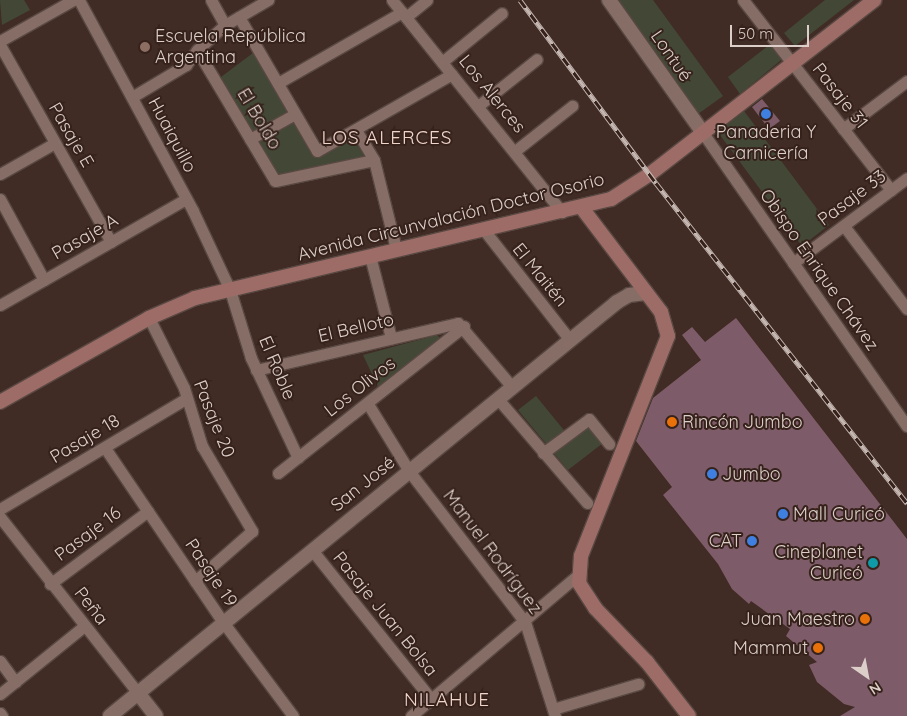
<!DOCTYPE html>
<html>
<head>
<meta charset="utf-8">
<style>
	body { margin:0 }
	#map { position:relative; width:907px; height:716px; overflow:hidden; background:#402c25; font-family:Quicksand,sans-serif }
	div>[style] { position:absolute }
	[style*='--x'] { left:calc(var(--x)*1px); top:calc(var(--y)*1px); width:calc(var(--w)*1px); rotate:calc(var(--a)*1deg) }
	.green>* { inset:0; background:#434836 }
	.building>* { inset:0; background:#7e5b69 }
	.roads { filter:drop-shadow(1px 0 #594842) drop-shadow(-1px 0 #594842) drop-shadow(0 1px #594842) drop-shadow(0 -1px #594842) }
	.minor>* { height:11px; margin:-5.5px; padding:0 5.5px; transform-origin:5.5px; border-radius:5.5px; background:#866e66 }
	.tertiary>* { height:14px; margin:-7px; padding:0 7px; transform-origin:7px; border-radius:7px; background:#866e66 }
	.secondary>* { height:14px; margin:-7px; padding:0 7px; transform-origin:7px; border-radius:7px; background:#9e6c67 }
	.rail>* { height:5px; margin-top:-2.5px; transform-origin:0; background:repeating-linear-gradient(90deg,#36221b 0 9px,#c5b7b2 0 18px); box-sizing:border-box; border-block:1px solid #c5b7b2 }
	.dots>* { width:14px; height:14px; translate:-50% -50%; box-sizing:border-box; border:2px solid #36221b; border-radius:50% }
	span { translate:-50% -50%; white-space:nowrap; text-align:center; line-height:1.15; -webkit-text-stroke:4px #36221b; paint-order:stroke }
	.poi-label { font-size:18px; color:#dccfca }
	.left { translate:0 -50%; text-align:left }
	.right { translate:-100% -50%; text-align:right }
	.street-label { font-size:18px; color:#dccfca }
	.neighbourhood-label { font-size:19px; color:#f0d5cb; letter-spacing:1px }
	.north { position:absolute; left:842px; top:651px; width:50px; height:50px; -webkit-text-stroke:4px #36221b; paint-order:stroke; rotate:147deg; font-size:14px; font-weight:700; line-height:20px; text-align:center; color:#dccfca }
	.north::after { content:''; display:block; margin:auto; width:18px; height:22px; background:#dccfca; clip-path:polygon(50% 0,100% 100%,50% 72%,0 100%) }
	.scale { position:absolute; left:730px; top:25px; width:79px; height:22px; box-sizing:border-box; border:2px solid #dccfca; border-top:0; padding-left:6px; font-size:15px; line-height:18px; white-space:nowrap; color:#dccfca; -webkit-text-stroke:4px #36221b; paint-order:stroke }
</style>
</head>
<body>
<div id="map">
	<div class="green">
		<div style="clip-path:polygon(0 0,24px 0,30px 10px,2px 25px)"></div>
		<div style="clip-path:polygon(618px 0,653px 0,723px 96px,698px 114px)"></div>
		<div style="clip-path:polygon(825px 0,854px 0,795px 46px,784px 33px)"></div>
		<div style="clip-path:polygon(773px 42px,786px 56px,740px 94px,728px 77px)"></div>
		<div style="clip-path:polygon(253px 53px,312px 155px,352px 138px,366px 158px,278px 177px,221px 77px)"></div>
		<div style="clip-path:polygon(744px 111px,829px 225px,802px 246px,717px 131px)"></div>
		<div style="clip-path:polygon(437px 335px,441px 339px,378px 387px,363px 355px)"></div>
		<div style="clip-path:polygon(536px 396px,567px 434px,585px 421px,603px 443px,568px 470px,518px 410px)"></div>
	</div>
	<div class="building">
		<div style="clip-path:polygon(762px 99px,780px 121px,769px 129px,752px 107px)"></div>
		<div style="clip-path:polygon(736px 318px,907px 539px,907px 716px,840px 716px,855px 707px,844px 704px,817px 682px,809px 665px,817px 662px,786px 636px,790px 629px,751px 601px,749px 604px,732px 589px,718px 564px,663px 495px,672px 487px,636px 441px,653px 398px,701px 360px,682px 335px,692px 327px,705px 342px)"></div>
	</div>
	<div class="roads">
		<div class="minor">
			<div style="--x:79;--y:0;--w:240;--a:61.6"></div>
			<div style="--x:193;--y:211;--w:87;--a:64.9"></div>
			<div style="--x:230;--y:290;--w:71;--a:72.8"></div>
			<div style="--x:251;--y:358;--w:110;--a:64.8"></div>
			<div style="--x:211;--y:0;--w:29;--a:61"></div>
			<div style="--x:392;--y:0;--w:272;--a:51.3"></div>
			<div style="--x:743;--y:0;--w:241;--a:52.1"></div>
			<div style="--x:239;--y:17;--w:155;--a:59.8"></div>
			<div style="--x:317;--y:151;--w:155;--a:-29.7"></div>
			<div style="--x:406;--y:17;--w:27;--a:-39"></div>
			<div style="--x:0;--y:41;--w:84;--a:-29.3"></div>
			<div style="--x:0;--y:45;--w:226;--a:60.6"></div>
			<div style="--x:197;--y:50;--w:152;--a:59.2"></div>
			<div style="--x:275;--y:181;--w:101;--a:-12"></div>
			<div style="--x:442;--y:62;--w:77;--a:-39.2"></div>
			<div style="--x:278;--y:83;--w:143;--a:-29.8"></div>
			<div style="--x:132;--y:97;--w:63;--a:-30.7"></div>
			<div style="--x:186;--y:65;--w:19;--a:-54"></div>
			<div style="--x:197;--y:50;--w:38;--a:-42"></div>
			<div style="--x:225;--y:25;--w:50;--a:-30.2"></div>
			<div style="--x:478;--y:106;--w:75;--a:-38.5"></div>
			<div style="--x:843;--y:129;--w:80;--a:-36.9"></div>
			<div style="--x:356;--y:130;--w:35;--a:59"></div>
			<div style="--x:374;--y:160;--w:92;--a:76.1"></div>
			<div style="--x:703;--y:133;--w:357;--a:55.2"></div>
			<div style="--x:250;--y:139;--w:51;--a:-29.1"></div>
			<div style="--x:515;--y:151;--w:73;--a:-38.3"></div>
			<div style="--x:0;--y:174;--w:63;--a:-29.4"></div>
			<div style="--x:0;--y:199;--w:92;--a:61.5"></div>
			<div style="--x:844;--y:226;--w:104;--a:52.8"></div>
			<div style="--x:484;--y:230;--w:140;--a:52"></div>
			<div style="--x:370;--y:256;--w:85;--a:75.6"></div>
			<div style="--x:793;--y:263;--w:142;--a:-36.7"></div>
			<div style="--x:0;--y:305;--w:214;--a:-29.7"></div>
			<div style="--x:149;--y:318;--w:78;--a:63.4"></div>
			<div style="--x:184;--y:388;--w:61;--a:72.8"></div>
			<div style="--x:202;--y:446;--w:99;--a:59.5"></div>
			<div style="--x:252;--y:531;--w:76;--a:138.7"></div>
			<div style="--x:256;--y:370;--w:207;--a:-13.1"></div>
			<div style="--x:458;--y:323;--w:84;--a:49.8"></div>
			<div style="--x:498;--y:399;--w:137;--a:49.4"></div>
			<div style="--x:368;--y:404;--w:79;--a:58.5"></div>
			<div style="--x:409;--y:471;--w:190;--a:52.5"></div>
			<div style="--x:525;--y:622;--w:99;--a:72.3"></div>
			<div style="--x:105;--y:448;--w:210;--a:55.9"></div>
			<div style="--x:223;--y:622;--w:117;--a:53.3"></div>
			<div style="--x:543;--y:453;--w:57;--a:-36.5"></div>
			<div style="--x:589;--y:419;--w:32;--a:51"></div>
			<div style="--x:278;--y:473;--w:237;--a:-38.3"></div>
			<div style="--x:0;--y:509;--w:217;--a:-30.7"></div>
			<div style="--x:0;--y:517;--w:224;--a:51.9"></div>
			<div style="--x:312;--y:550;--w:191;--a:51.4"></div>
			<div style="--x:50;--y:584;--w:122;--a:-36.7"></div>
			<div style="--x:0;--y:661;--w:26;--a:54"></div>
			<div style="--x:0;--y:694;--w:107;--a:-38.9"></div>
			<div style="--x:553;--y:709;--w:89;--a:-16.4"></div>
			<div style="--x:0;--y:713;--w:4;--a:56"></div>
			<div style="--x:411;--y:716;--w:219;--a:-40.2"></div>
		</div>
		<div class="tertiary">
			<div style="--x:609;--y:0;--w:163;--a:54.7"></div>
			<div style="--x:138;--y:693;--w:29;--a:52"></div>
			<div style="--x:110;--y:716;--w:655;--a:-39.23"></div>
			<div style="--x:617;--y:302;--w:14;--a:-30"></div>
			<div style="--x:629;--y:295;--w:17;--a:-7"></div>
		</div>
		<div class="secondary">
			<div style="--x:582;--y:208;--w:131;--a:52.8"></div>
			<div style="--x:661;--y:312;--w:25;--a:74"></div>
			<div style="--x:668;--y:336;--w:237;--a:111.6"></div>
			<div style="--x:581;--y:556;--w:27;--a:94"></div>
			<div style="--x:579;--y:583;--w:30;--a:57"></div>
			<div style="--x:595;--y:608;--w:75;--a:46.1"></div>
			<div style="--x:647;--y:662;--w:68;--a:52.1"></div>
			<div style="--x:0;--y:402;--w:171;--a:-29.4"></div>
			<div style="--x:149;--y:318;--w:50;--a:-23.5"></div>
			<div style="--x:195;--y:298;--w:428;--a:-13.4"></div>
			<div style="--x:611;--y:199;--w:46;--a:-32.7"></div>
			<div style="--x:650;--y:174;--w:284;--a:-37.8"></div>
		</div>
	</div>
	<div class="rail">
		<div style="--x:520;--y:0;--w:228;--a:53.4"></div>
		<div style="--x:656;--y:183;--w:407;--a:51.9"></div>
	</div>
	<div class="dots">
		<div style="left:145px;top:47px;background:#8d6e63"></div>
		<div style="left:766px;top:114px;background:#3f7fe0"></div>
		<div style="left:672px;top:422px;background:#e8710a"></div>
		<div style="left:712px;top:474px;background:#3f7fe0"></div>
		<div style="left:783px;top:514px;background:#3f7fe0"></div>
		<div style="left:752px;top:541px;background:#3f7fe0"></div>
		<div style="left:873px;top:563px;background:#0f9aa8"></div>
		<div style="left:865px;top:619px;background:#e8710a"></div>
		<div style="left:818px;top:648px;background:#e8710a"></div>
	</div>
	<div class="poi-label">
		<span class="left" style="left:155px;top:47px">Escuela República<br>Argentina</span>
		<span style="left:766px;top:143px">Panaderia Y<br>Carnicería</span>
		<span class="left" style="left:682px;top:422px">Rincón Jumbo</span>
		<span class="left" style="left:722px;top:474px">Jumbo</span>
		<span class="left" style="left:793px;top:514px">Mall Curicó</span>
		<span class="right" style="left:742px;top:541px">CAT</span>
		<span class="right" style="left:863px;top:563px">Cineplanet<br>Curicó</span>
		<span class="right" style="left:855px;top:619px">Juan Maestro</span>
		<span class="right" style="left:808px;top:648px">Mammut</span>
	</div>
	<div class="street-label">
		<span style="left:671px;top:56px;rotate:55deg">Lontué</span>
		<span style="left:492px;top:94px;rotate:51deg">Los Alerces</span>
		<span style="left:840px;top:96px;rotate:52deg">Pasaje 31</span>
		<span style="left:259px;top:119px;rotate:59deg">El Boldo</span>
		<span style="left:71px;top:135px;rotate:60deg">Pasaje E</span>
		<span style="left:172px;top:135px;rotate:62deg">Huaiquillo</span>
		<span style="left:852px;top:198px;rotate:-37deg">Pasaje 33</span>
		<span style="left:451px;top:217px;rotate:-14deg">Avenida Circunvalación Doctor Osorio</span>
		<span style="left:85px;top:237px;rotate:-30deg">Pasaje A</span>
		<span style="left:819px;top:270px;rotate:55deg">Obispo Enrique Chávez</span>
		<span style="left:540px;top:275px;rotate:51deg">El Maitén</span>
		<span style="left:356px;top:328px;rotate:-13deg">El Belloto</span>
		<span style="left:277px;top:368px;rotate:67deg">El Roble</span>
		<span style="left:360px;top:387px;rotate:-38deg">Los Olivos</span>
		<span style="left:214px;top:419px;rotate:68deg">Pasaje 20</span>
		<span style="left:85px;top:439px;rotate:-31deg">Pasaje 18</span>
		<span style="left:363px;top:484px;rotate:-39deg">San José</span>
		<span style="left:88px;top:534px;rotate:-37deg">Pasaje 16</span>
		<span style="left:492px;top:552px;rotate:53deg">Manuel Rodríguez</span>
		<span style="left:211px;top:573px;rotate:56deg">Pasaje 19</span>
		<span style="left:91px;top:606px;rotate:52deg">Peña</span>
		<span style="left:385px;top:614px;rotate:51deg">Pasaje Juan Bolsa</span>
	</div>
	<div class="neighbourhood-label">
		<span style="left:387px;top:138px">LOS ALERCES</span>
		<span style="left:447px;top:700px">NILAHUE</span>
	</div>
	<div class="north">N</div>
	<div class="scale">50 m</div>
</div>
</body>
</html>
